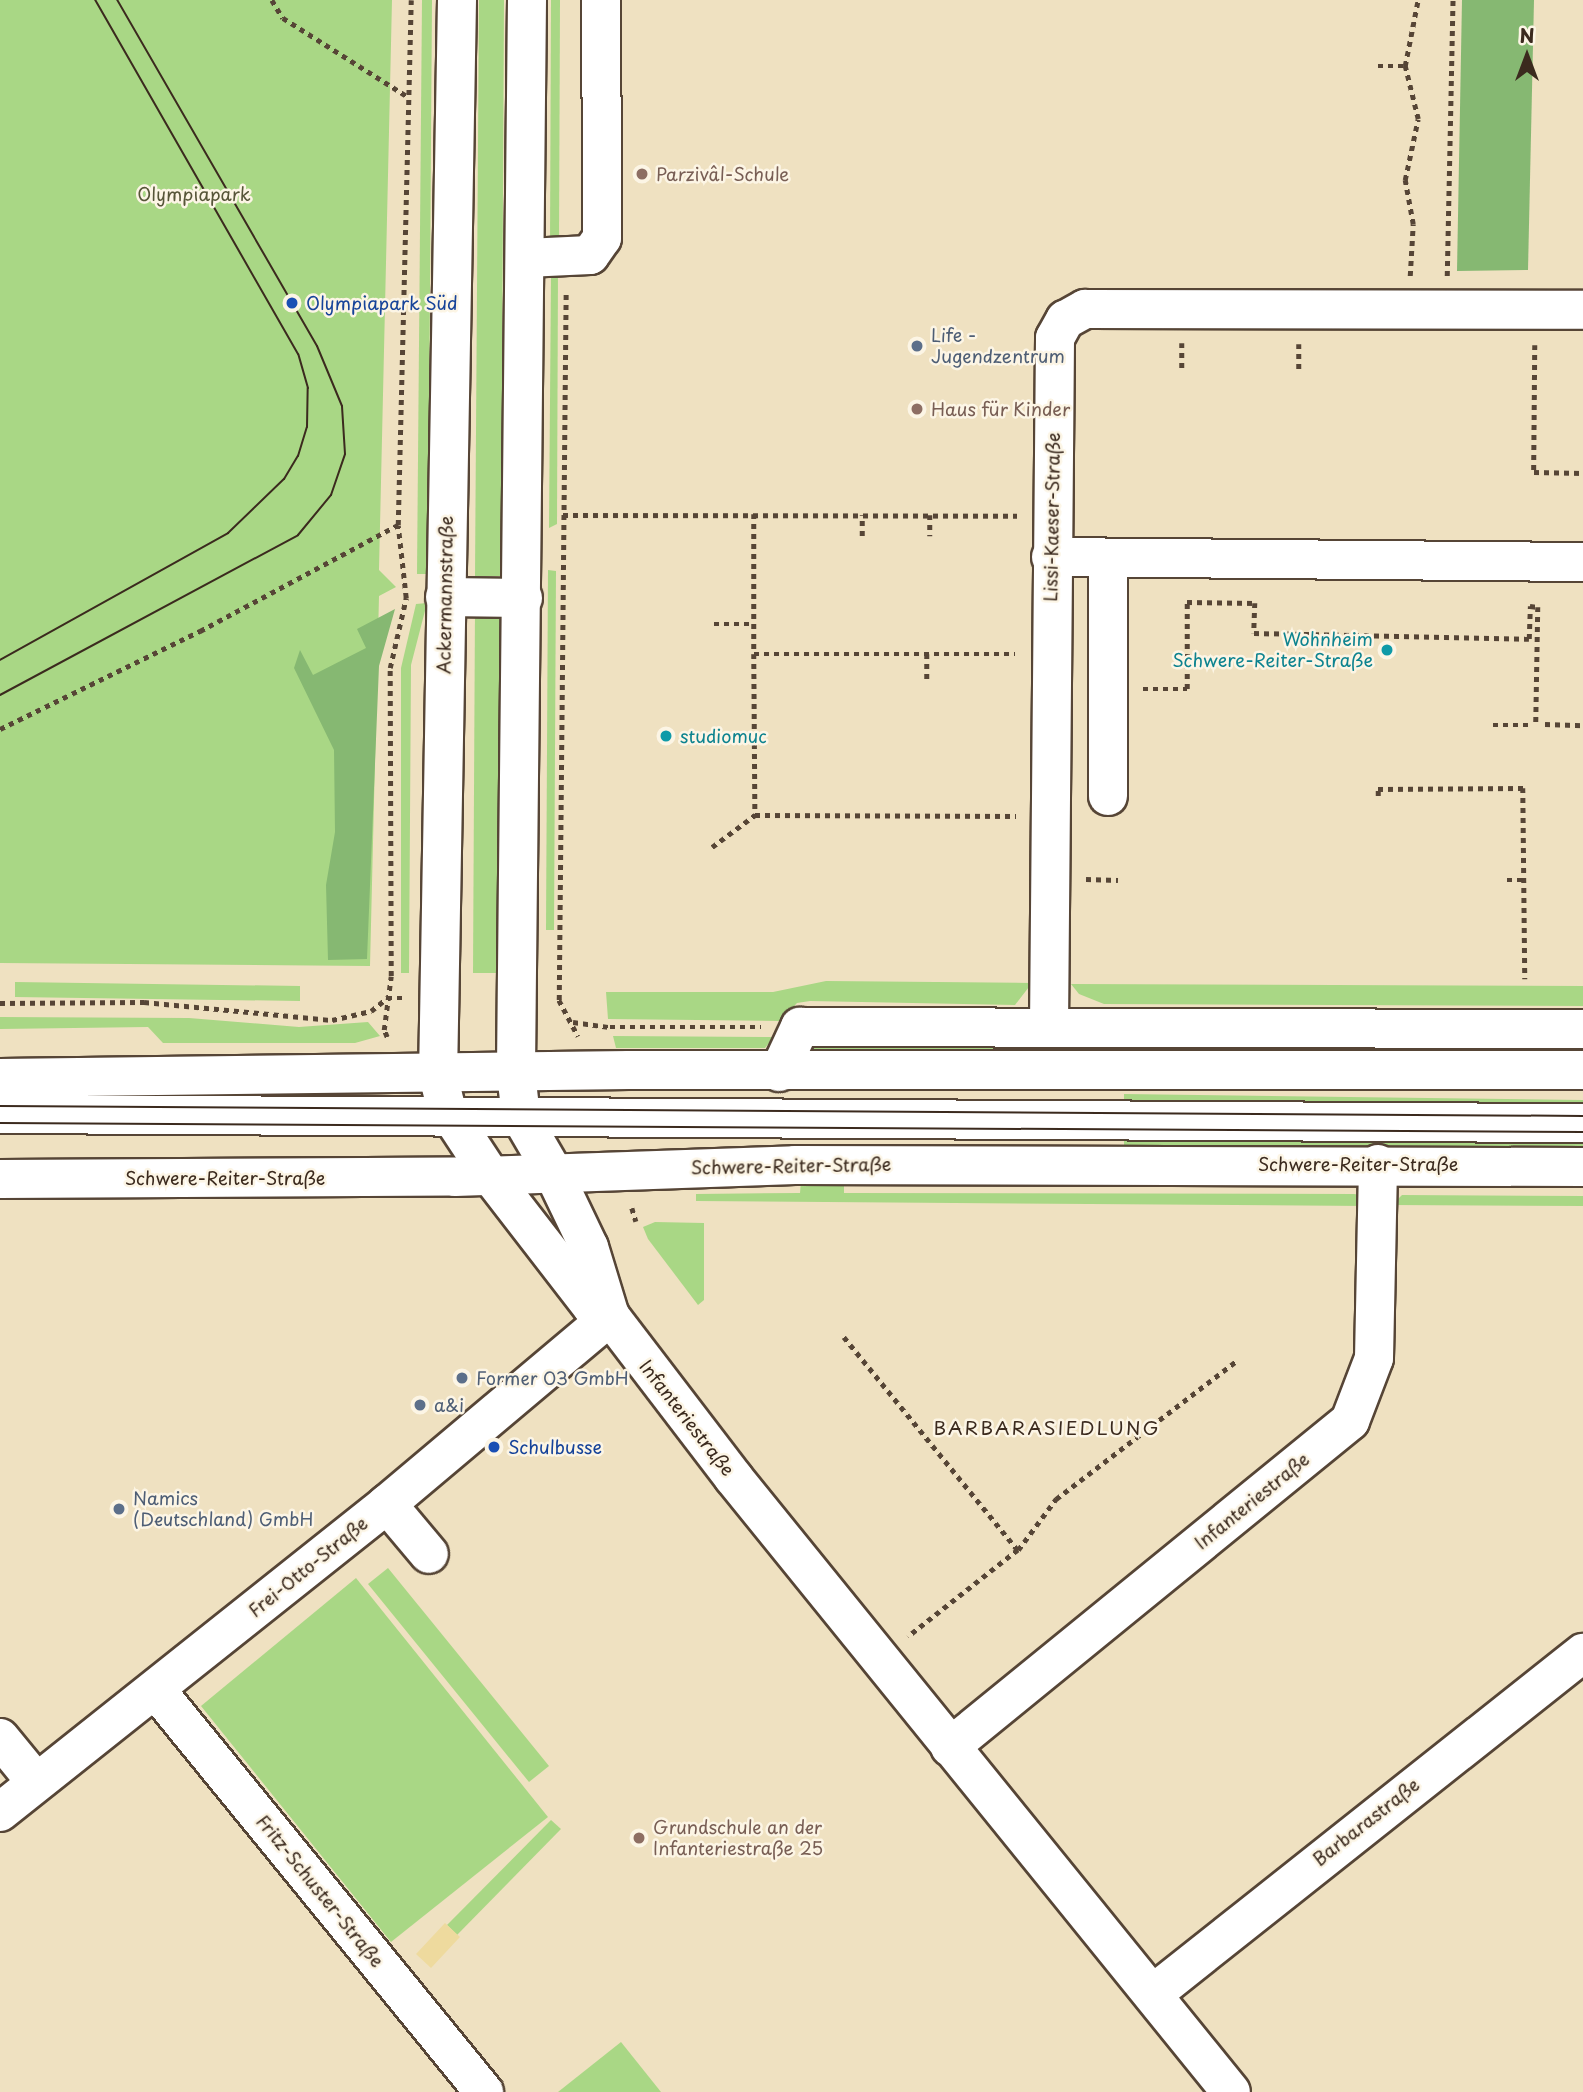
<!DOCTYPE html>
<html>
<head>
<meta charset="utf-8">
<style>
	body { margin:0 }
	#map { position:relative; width:1583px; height:2092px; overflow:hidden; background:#efe1c1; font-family:"Playpen Sans",sans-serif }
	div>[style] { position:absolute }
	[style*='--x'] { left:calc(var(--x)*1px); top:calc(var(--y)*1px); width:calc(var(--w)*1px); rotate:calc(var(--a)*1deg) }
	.green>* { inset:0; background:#a9d785 }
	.forest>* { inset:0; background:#86b872 }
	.sand>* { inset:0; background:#eeda9e }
	.path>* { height:4.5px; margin-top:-2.25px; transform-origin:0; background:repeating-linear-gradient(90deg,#564536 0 5px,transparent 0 10px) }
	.roads { filter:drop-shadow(2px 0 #564536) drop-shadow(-2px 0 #564536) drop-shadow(0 2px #564536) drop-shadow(0 -2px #564536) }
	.minor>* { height:38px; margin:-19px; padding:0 19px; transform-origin:19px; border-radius:19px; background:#fff }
	.major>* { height:38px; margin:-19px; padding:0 19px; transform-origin:19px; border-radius:19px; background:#fff }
	.tram>* { height:2px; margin:-1px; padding:0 1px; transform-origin:1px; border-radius:1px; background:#3b2a1e }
	.dots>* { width:19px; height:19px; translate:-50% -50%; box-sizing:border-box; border:4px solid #fcf5e5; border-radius:50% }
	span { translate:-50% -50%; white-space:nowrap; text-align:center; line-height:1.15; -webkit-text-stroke:5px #fcf5e5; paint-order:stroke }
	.education-label { font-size:18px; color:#785e54 }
	.left { translate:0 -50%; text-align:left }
	.park-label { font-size:18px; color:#565538 }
	.transit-label { font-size:18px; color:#164399 }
	.service-label { font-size:18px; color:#4e5e75 }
	.street-label { font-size:18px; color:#3b2a1e }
	.culture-label { font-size:18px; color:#0d838f }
	.right { translate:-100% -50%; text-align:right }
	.neighbourhood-label { font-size:19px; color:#3b2a1e; letter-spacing:2px }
	.north { position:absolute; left:1492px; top:21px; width:70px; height:70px; -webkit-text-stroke:5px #fcf5e5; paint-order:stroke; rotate:0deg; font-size:19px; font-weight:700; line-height:28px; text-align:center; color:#3b2a1e }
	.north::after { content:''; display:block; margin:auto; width:24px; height:32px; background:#3b2a1e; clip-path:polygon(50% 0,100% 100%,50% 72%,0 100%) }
</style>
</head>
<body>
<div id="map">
	<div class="green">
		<div style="clip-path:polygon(0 0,392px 0,379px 570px,396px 587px,379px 596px,370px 966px,0 963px)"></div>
		<div style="clip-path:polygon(422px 0,432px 0,428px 574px,417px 574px)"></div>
		<div style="clip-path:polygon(479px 0,504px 0,501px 576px,475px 576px)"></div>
		<div style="clip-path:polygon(551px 0,560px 0,559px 244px,550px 244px)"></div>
		<div style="clip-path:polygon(558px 270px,557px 524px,549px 528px,551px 275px)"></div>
		<div style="clip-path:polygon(548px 570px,556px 571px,554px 930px,546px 930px)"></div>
		<div style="clip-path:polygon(427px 603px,411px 665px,409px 973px,401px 973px,401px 668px,416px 604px)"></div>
		<div style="clip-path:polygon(475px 607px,500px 607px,498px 973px,473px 973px)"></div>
		<div style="clip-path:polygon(826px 981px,1032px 983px,1015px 1005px,810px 1001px,797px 1003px,780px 1021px,608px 1019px,606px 992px,773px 992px)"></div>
		<div style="clip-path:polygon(15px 982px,300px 986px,300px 1001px,15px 997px)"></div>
		<div style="clip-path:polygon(1071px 984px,1583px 986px,1583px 1006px,1104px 1004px,1079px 994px)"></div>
		<div style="clip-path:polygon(0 1017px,189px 1018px,299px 1027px,368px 1022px,380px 1036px,355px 1043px,163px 1043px,148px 1027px,0 1029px)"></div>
		<div style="clip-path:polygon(613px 1036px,774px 1037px,765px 1048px,616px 1048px)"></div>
		<div style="clip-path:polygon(813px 1041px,1583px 1044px,1583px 1054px,804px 1049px)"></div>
		<div style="clip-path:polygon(1124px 1094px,1583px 1100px,1583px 1106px,1124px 1105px)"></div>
		<div style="clip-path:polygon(1124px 1138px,1583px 1140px,1583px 1149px,1124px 1145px)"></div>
		<div style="clip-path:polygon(801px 1181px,844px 1181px,844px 1193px,1354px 1194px,1361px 1195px,1367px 1206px,696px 1201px,696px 1194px,800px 1193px)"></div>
		<div style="clip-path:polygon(1402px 1195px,1583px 1196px,1583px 1206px,1392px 1205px)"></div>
		<div style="clip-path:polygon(655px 1222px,704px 1223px,704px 1300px,698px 1305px,648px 1239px,643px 1227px)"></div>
		<div style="clip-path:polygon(388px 1568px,549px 1766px,529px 1782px,368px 1584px)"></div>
		<div style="clip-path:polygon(356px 1578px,548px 1817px,391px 1942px,201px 1706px)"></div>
		<div style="clip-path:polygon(551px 1820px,561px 1829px,457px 1935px,447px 1925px)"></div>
		<div style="clip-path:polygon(621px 2042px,661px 2092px,558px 2092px)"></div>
	</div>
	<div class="forest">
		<div style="clip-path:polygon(1462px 0,1534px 0,1528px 270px,1457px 271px)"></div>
		<div style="clip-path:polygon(395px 609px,379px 666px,367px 959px,328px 960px,326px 885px,335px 832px,334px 750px,294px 668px,300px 650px,313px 675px,366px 648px,357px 629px)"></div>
	</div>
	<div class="sand">
		<div style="clip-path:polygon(445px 1923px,460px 1937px,431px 1968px,416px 1954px)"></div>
	</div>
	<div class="path">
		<div style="--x:272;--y:0;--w:21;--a:59"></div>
		<div style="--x:283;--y:18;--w:146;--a:32.2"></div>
		<div style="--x:1378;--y:66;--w:27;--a:0"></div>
		<div style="--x:1410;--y:276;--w:52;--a:-86.7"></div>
		<div style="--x:1413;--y:224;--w:45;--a:-100.3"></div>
		<div style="--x:1405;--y:180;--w:62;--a:-78"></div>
		<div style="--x:1418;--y:119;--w:55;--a:-103.8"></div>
		<div style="--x:1405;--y:66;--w:67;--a:-78.9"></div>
		<div style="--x:1447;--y:276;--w:276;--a:-88.8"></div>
		<div style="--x:1182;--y:343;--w:27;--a:90"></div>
		<div style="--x:1299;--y:344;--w:27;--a:90"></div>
		<div style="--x:1535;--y:345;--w:127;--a:90.5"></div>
		<div style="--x:1534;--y:472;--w:49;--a:1.2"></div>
		<div style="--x:754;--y:514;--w:140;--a:90"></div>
		<div style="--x:754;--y:654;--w:261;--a:0"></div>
		<div style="--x:563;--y:515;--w:454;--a:0.1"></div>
		<div style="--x:930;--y:515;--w:21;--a:90"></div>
		<div style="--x:862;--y:536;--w:21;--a:-90"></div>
		<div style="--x:1187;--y:602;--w:68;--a:0.8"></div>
		<div style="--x:1255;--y:603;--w:30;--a:92"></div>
		<div style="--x:1254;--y:633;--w:275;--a:1.2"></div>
		<div style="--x:1529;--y:639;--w:33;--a:-88"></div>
		<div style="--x:1530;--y:606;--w:8;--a:7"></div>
		<div style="--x:1538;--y:607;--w:117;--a:91"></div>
		<div style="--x:714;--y:624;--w:40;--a:0"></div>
		<div style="--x:754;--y:654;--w:161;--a:89.6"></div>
		<div style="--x:755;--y:815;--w:261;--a:0.2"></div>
		<div style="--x:927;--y:654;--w:25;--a:90"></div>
		<div style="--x:1143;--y:689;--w:44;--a:0"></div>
		<div style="--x:1187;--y:689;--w:87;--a:-90"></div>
		<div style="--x:1545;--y:724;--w:38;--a:2"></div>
		<div style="--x:1493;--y:725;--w:35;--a:0"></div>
		<div style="--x:0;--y:729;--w:223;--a:-26.1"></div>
		<div style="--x:200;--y:631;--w:225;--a:-28.2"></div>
		<div style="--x:1378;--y:796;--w:7;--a:-90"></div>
		<div style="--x:1378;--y:789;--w:145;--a:-0.4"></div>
		<div style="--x:1523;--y:788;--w:191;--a:89.4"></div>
		<div style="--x:712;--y:847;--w:54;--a:-36.7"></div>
		<div style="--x:1086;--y:879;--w:32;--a:2"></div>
		<div style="--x:1507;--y:880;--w:17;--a:0"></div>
		<div style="--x:559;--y:1000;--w:710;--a:-89.44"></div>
		<div style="--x:559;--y:1000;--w:41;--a:62.2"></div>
		<div style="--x:0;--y:1003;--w:144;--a:-0.4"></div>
		<div style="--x:144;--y:1002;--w:189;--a:5.5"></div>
		<div style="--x:332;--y:1020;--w:40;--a:-13"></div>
		<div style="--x:371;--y:1011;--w:21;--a:-39"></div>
		<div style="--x:387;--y:998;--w:19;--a:0"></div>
		<div style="--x:573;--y:1022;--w:37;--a:8"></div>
		<div style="--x:610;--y:1027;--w:151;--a:0"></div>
		<div style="--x:387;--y:1037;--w:8;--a:-113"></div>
		<div style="--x:384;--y:1030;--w:54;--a:-82.6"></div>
		<div style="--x:391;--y:976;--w:308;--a:-90.2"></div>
		<div style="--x:390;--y:668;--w:72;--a:-77.1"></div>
		<div style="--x:406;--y:598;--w:73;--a:-96.3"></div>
		<div style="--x:398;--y:525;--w:525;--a:-88.58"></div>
		<div style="--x:632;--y:1208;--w:14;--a:73"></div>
		<div style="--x:844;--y:1337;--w:275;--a:50.8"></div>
		<div style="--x:1018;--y:1550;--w:140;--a:141.7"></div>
		<div style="--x:1018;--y:1550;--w:64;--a:-53.3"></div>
		<div style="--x:1056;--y:1499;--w:229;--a:-37.4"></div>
	</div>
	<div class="roads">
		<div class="minor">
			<div style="--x:526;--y:258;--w:64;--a:-2.7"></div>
			<div style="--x:590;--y:255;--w:21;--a:-55"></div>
			<div style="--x:602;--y:238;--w:238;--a:-90.2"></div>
			<div style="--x:1051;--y:557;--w:532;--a:0.54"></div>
			<div style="--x:445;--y:597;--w:78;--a:0.7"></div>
			<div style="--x:1108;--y:796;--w:236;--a:-90"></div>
			<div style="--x:1049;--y:1027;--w:689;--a:-89.5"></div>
			<div style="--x:1055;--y:338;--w:21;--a:-61"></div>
			<div style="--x:1065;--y:320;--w:23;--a:-29"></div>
			<div style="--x:1085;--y:309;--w:498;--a:0.1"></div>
			<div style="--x:779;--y:1072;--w:50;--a:-65"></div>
			<div style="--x:800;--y:1027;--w:783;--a:0.15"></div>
			<div style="--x:0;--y:1114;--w:1583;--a:0.33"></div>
			<div style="--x:553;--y:1172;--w:83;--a:64.4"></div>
			<div style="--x:589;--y:1247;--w:72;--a:73.1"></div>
			<div style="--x:610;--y:1316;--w:203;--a:52.6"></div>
			<div style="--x:733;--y:1477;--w:791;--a:51"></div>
			<div style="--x:490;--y:1175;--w:167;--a:52.3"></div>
			<div style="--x:592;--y:1307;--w:20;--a:27"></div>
			<div style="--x:387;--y:1504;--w:65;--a:50"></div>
			<div style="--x:156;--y:1690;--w:519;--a:50.79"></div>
			<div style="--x:0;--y:1738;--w:57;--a:50.7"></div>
			<div style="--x:950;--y:1747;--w:516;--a:-39.18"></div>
			<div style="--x:1350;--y:1421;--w:67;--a:-69.1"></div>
			<div style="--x:1374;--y:1358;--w:194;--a:-88.8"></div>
			<div style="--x:0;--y:1812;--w:495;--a:-38.5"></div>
			<div style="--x:387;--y:1504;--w:292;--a:-40.1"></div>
			<div style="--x:1153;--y:1994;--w:549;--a:-38.42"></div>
		</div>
		<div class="major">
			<div style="--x:457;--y:0;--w:1075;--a:91.01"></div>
			<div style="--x:438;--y:1075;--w:34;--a:76"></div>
			<div style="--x:446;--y:1108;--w:80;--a:56.7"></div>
			<div style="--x:527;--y:0;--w:1073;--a:90.59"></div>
			<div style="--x:516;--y:1073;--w:44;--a:83.5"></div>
			<div style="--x:521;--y:1117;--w:64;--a:59.8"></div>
			<div style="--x:0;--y:1078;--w:629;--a:-0.73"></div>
			<div style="--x:629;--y:1070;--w:954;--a:0"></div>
			<div style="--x:0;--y:1179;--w:455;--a:-0.3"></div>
			<div style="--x:455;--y:1177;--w:340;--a:-2"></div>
			<div style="--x:795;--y:1165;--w:788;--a:0.15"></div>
		</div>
	</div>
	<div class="tram">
		<div style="--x:0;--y:660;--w:261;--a:-29.1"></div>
		<div style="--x:228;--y:533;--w:78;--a:-44"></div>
		<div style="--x:284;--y:479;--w:27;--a:-59"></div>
		<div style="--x:298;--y:456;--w:30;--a:-73"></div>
		<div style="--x:307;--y:427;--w:39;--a:-89"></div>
		<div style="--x:308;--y:388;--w:35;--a:-106"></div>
		<div style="--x:298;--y:354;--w:408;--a:-119.8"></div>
		<div style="--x:0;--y:695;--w:338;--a:-28.2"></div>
		<div style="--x:298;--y:535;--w:52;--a:-50.5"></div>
		<div style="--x:331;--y:495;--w:43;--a:-71.1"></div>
		<div style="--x:345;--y:454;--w:48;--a:-93.6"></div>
		<div style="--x:342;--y:406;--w:65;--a:-112.6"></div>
		<div style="--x:317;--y:346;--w:400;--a:-120"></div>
		<div style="--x:0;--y:1106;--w:1583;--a:0.36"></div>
		<div style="--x:0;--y:1123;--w:1583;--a:0.33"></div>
	</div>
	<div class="dots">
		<div style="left:642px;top:174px;background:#8d6e63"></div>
		<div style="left:292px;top:303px;background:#1a4fb4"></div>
		<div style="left:917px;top:346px;background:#5c6f8a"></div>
		<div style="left:917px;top:409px;background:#8d6e63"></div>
		<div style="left:1387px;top:650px;background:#0f9aa8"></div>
		<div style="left:666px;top:736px;background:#0f9aa8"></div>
		<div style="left:462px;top:1378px;background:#5c6f8a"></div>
		<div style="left:420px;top:1405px;background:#5c6f8a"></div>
		<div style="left:494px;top:1447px;background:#1a4fb4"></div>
		<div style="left:119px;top:1509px;background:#5c6f8a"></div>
		<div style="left:639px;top:1838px;background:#8d6e63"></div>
	</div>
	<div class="education-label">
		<span class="left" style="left:656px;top:174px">Parzivâl-Schule</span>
		<span class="left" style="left:931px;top:409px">Haus für Kinder</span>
		<span class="left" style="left:653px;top:1838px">Grundschule an der<br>Infanteriestraße 25</span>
	</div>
	<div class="park-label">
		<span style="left:194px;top:194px">Olympiapark</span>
	</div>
	<div class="transit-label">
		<span class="left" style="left:306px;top:303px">Olympiapark Süd</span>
		<span class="left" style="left:508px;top:1447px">Schulbusse</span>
	</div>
	<div class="service-label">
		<span class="left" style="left:931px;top:346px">Life -<br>Jugendzentrum</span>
		<span class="left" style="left:476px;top:1378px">Former 03 GmbH</span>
		<span class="left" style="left:434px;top:1405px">a&amp;i</span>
		<span class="left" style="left:133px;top:1509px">Namics<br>(Deutschland) GmbH</span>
	</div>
	<div class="street-label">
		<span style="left:1052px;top:517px;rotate:-89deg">Lissi-Kaeser-Straße</span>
		<span style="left:445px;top:595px;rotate:-89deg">Ackermannstraße</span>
		<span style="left:1358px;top:1164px">Schwere-Reiter-Straße</span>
		<span style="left:791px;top:1166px;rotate:-1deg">Schwere-Reiter-Straße</span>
		<span style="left:225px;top:1178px">Schwere-Reiter-Straße</span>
		<span style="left:687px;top:1418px;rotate:52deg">Infanteriestraße</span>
		<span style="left:1252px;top:1501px;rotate:-39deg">Infanteriestraße</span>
		<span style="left:308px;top:1567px;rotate:-39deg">Frei-Otto-Straße</span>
		<span style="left:1366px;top:1822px;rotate:-38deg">Barbarastraße</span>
		<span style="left:320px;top:1891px;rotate:51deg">Fritz-Schuster-Straße</span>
	</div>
	<div class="culture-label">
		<span class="right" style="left:1373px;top:650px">Wohnheim<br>Schwere-Reiter-Straße</span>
		<span class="left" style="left:680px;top:736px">studiomuc</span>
	</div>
	<div class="neighbourhood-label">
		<span style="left:1047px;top:1428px">BARBARASIEDLUNG</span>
	</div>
	<div class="north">N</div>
</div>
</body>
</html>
